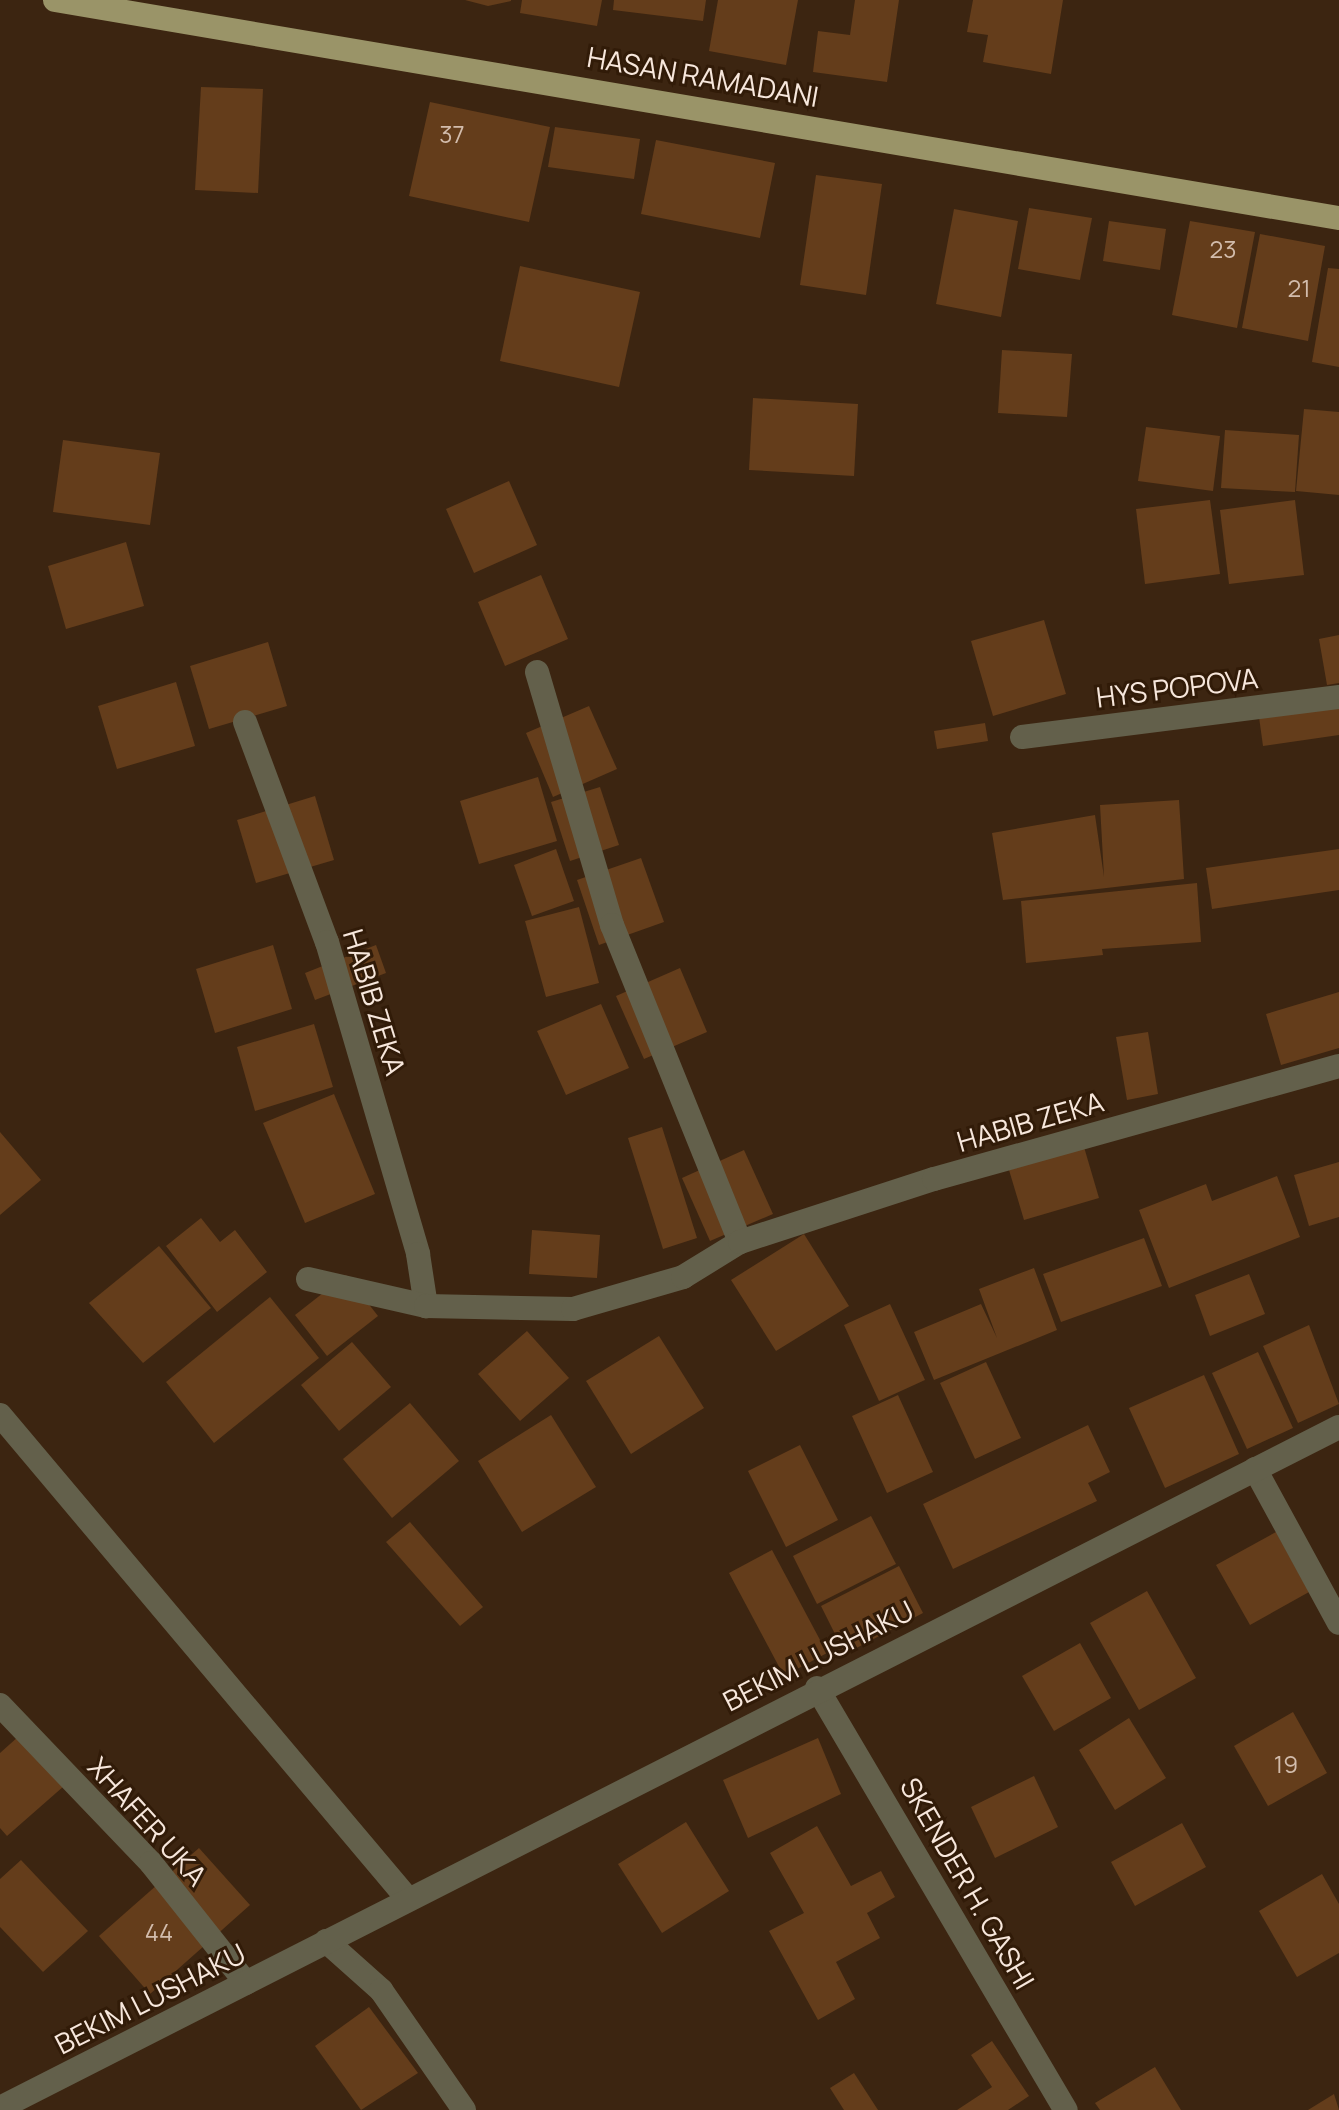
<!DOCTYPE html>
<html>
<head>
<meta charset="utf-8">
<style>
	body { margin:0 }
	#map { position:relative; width:1339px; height:2110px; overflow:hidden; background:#3c2511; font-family:Manrope,sans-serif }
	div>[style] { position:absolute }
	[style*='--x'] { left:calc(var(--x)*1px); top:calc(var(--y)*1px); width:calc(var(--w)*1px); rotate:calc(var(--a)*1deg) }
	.building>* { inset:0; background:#643d1b }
	.minor>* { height:24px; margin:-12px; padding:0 12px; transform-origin:12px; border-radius:12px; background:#63604b }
	.major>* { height:24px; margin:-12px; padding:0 12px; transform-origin:12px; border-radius:12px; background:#9a9468 }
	span { translate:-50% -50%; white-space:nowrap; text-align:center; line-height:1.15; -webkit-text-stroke:6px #311b08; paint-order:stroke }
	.number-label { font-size:24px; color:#d2bcac }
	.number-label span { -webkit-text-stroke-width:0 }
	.street-label { font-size:28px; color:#f7e7dc }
</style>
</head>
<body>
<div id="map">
	<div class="building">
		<div style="clip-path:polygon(465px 0,511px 0,511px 1px,488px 6px)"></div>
		<div style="clip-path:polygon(522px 0,602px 0,597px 26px,520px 13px)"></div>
		<div style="clip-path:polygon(614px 0,706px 0,703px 21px,613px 10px)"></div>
		<div style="clip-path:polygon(718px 0,798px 0,786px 65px,709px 51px)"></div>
		<div style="clip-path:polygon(855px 0,899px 0,887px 82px,813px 72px,818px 31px,850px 35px)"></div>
		<div style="clip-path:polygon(973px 0,1063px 0,1051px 74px,983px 62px,988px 35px,967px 32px)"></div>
		<div style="clip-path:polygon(201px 87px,263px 89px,258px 193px,195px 190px)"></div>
		<div style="clip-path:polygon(430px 102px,550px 127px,529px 222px,409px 196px)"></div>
		<div style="clip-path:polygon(555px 127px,640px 139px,634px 179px,548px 167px)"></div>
		<div style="clip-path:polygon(656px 140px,775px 163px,760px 238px,641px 214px)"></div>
		<div style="clip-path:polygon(816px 175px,882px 184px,866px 295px,800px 285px)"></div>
		<div style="clip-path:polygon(1029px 208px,1092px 218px,1080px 280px,1018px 269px)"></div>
		<div style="clip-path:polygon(954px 209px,1018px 221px,1001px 317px,936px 304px)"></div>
		<div style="clip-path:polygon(1109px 221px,1166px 229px,1160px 270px,1103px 261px)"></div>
		<div style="clip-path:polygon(1190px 221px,1255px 232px,1237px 328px,1172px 315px)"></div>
		<div style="clip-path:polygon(1260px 234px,1325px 246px,1308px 341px,1242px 328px)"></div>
		<div style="clip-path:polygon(520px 266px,640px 292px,619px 387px,500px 361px)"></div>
		<div style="clip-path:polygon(1328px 268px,1339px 269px,1339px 367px,1312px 362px)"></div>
		<div style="clip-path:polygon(1002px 350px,1072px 354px,1067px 417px,998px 413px)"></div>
		<div style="clip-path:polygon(753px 398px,858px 404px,854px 476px,749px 470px)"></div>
		<div style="clip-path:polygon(1304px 409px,1339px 412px,1339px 495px,1296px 491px)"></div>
		<div style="clip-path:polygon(1146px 427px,1220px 436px,1213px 491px,1138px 481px)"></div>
		<div style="clip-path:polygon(1225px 430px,1299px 435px,1295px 492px,1221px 488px)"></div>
		<div style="clip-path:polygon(63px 440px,160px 453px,150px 525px,53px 512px)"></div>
		<div style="clip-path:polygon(509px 481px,537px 545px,474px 573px,446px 509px)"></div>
		<div style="clip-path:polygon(1210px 500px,1220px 574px,1145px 584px,1136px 509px)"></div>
		<div style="clip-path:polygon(1295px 500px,1304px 575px,1229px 584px,1220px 510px)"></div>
		<div style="clip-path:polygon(126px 542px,144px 606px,66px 629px,48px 566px)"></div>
		<div style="clip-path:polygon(541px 575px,568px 639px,505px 666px,478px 602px)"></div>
		<div style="clip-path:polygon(1044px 620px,1066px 694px,993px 716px,971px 641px)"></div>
		<div style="clip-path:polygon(1339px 635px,1339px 683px,1327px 685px,1319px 639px)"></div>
		<div style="clip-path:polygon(268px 642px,287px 706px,209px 729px,190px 666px)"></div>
		<div style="clip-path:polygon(176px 682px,195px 746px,117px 769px,98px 706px)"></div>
		<div style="clip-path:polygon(589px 706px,617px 769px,553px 797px,526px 733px)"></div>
		<div style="clip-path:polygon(1339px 706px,1339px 735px,1263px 746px,1259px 717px)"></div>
		<div style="clip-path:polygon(985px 723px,988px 741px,937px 749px,934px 731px)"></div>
		<div style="clip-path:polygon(538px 777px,557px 841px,479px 864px,460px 801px)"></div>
		<div style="clip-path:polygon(600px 787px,619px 845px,570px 861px,551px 802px)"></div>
		<div style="clip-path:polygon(315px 796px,334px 860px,256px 883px,237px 820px)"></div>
		<div style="clip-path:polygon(1179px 800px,1184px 879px,1003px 900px,992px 833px,1095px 815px,1104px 877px,1100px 805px)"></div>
		<div style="clip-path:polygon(556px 849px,574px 901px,532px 916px,514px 865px)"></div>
		<div style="clip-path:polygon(1339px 849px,1339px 890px,1212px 909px,1206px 868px)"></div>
		<div style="clip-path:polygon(641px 858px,664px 922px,599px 945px,577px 880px)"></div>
		<div style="clip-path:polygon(1197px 883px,1201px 942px,1102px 949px,1103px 955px,1026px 963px,1021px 901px)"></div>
		<div style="clip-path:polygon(579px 907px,599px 983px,546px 997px,525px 921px)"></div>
		<div style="clip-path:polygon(273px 945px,292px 1009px,215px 1033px,196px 969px)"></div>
		<div style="clip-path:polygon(376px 945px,386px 973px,315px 1000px,305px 973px)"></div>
		<div style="clip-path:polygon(680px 968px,707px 1032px,644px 1059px,616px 996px)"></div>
		<div style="clip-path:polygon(1339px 992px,1339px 1048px,1281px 1065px,1266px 1014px)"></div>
		<div style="clip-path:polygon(601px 1004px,629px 1068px,566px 1095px,537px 1031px)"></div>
		<div style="clip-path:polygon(314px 1024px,333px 1087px,255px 1111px,237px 1047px)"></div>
		<div style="clip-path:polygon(1148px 1032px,1158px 1094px,1127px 1100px,1116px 1037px)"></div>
		<div style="clip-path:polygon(334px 1094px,375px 1194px,305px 1223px,263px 1123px)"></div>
		<div style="clip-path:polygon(662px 1127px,697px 1238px,663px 1249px,628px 1138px)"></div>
		<div style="clip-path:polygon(0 1132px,41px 1180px,0 1215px)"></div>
		<div style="clip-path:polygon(1084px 1147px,1099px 1198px,1024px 1220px,1009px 1170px)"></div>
		<div style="clip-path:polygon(744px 1150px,773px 1214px,710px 1241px,682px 1178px)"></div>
		<div style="clip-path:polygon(1339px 1162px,1339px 1217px,1309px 1226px,1294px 1175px)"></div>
		<div style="clip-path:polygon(1277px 1176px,1300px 1237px,1169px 1288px,1139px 1210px,1206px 1184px,1212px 1201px)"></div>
		<div style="clip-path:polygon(201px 1218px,220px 1242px,235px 1230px,267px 1272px,217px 1312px,166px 1246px)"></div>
		<div style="clip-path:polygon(532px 1230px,600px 1235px,597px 1278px,529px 1274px)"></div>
		<div style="clip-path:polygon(804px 1234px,849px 1306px,776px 1351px,731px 1280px)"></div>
		<div style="clip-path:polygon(1144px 1238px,1162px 1286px,1061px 1322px,1043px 1274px)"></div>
		<div style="clip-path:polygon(159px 1246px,211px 1308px,143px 1363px,89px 1303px)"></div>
		<div style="clip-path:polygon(1034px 1268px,1057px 1330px,934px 1380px,914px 1332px,981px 1304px,997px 1338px,979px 1289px)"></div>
		<div style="clip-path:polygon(1249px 1274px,1265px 1314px,1210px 1336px,1195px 1295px)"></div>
		<div style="clip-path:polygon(346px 1275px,378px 1316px,327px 1356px,295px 1315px)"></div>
		<div style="clip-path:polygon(270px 1297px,319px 1358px,214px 1443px,166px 1382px)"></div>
		<div style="clip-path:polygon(890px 1304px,925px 1380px,879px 1401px,844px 1325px)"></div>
		<div style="clip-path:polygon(1309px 1325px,1339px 1404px,1298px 1423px,1263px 1346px)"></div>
		<div style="clip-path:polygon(527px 1331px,569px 1378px,520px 1421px,478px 1374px)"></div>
		<div style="clip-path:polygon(659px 1336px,704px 1408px,631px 1454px,586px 1381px)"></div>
		<div style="clip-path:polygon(352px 1342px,391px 1387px,339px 1431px,301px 1385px)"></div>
		<div style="clip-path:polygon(1258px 1352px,1293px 1428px,1247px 1449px,1212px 1373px)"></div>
		<div style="clip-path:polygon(986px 1362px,1021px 1438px,975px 1459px,940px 1383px)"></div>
		<div style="clip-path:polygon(1204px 1375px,1239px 1454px,1165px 1488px,1129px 1408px)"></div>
		<div style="clip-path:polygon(898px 1395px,933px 1472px,887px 1493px,852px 1416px)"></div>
		<div style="clip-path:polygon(410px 1403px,459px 1461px,392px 1518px,343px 1459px)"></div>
		<div style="clip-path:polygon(551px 1415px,596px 1487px,522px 1532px,478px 1461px)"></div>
		<div style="clip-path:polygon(1088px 1425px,1110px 1472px,1088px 1483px,1097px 1501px,953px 1569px,923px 1504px)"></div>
		<div style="clip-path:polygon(800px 1445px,838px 1520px,786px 1547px,748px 1471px)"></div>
		<div style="clip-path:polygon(871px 1516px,896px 1564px,817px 1604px,793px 1556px)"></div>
		<div style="clip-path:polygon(410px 1522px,483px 1607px,460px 1626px,386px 1542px)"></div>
		<div style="clip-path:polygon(1276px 1532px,1309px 1592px,1250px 1625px,1216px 1565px)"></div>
		<div style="clip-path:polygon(772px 1550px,827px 1653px,784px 1676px,729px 1573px)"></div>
		<div style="clip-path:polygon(899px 1566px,923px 1613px,845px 1654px,821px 1606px)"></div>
		<div style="clip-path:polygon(1147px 1591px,1196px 1678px,1139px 1710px,1090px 1623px)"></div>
		<div style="clip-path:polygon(1080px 1643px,1111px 1698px,1054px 1731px,1022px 1676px)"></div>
		<div style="clip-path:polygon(1293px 1712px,1327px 1773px,1268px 1806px,1234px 1746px)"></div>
		<div style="clip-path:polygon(1129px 1718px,1166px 1778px,1115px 1810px,1079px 1750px)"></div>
		<div style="clip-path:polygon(19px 1736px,64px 1786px,7px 1836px,0 1828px,0 1753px)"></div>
		<div style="clip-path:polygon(818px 1738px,841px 1794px,748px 1838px,723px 1780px)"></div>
		<div style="clip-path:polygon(1034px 1776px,1058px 1827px,995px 1858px,971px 1807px)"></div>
		<div style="clip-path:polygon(686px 1822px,729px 1891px,662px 1933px,618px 1864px)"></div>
		<div style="clip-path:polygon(1182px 1823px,1206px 1867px,1135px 1906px,1111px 1862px)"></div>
		<div style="clip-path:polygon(817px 1826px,851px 1886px,881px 1871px,895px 1897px,867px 1913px,880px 1938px,836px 1962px,855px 1999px,818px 2020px,769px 1931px,804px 1913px,770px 1853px)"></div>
		<div style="clip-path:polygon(199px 1848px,250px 1905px,150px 1994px,99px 1936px)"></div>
		<div style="clip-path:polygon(21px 1860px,88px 1931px,43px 1972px,0 1927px,0 1879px)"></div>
		<div style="clip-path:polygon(1322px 1874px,1339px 1904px,1339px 1953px,1297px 1977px,1259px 1911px)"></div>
		<div style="clip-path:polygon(369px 2007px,418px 2073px,361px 2110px,315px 2046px)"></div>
		<div style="clip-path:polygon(992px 2041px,1029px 2096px,1008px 2110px,957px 2110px,992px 2087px,971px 2055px)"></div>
		<div style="clip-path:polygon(1155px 2067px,1181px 2110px,1100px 2110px,1095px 2103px)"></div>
		<div style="clip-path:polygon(854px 2073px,878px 2110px,844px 2110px,830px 2088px)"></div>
		<div style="clip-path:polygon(1334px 2094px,1339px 2110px,1308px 2110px)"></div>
	</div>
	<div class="minor">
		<div style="--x:537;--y:672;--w:264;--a:73.5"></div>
		<div style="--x:612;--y:925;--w:342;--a:68"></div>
		<div style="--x:245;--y:722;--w:235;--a:69.6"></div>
		<div style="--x:327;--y:942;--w:325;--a:73.7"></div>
		<div style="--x:418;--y:1254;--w:53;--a:81.3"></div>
		<div style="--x:1022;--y:737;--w:320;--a:-7.2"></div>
		<div style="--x:308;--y:1279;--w:121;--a:12.9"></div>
		<div style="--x:426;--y:1306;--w:147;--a:1.2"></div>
		<div style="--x:573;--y:1309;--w:115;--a:-16.2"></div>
		<div style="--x:683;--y:1277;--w:67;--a:-31.6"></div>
		<div style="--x:740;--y:1242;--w:204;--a:-18"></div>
		<div style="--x:934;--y:1179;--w:420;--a:-15.6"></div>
		<div style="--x:0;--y:1415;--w:632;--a:49.88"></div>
		<div style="--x:1255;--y:1469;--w:175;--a:61.4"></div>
		<div style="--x:817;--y:1688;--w:490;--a:59.5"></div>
		<div style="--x:0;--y:1705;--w:219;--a:46.3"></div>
		<div style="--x:151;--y:1863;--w:153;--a:51.6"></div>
		<div style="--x:326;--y:1941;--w:74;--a:41.7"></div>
		<div style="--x:381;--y:1990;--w:146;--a:55.3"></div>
		<div style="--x:0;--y:2108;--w:1502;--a:-26.96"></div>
	</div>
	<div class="major">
		<div style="--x:55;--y:0;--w:1302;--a:9.64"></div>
	</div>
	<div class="number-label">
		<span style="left:452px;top:134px">37</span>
		<span style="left:1223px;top:249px">23</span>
		<span style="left:1299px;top:288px">21</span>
		<span style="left:1286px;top:1764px">19</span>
		<span style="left:159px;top:1932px">44</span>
	</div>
	<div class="street-label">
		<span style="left:703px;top:76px;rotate:10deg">HASAN RAMADANI</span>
		<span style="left:1177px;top:687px;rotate:-7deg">HYS POPOVA</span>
		<span style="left:375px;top:1002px;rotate:73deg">HABIB ZEKA</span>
		<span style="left:1030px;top:1121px;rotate:-16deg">HABIB ZEKA</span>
		<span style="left:818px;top:1655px;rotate:-27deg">BEKIM LUSHAKU</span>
		<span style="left:148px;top:1821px;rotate:48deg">XHAFER UKA</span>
		<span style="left:968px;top:1883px;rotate:60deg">SKENDER H. GASHI</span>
		<span style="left:150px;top:1998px;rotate:-27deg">BEKIM LUSHAKU</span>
	</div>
</div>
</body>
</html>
